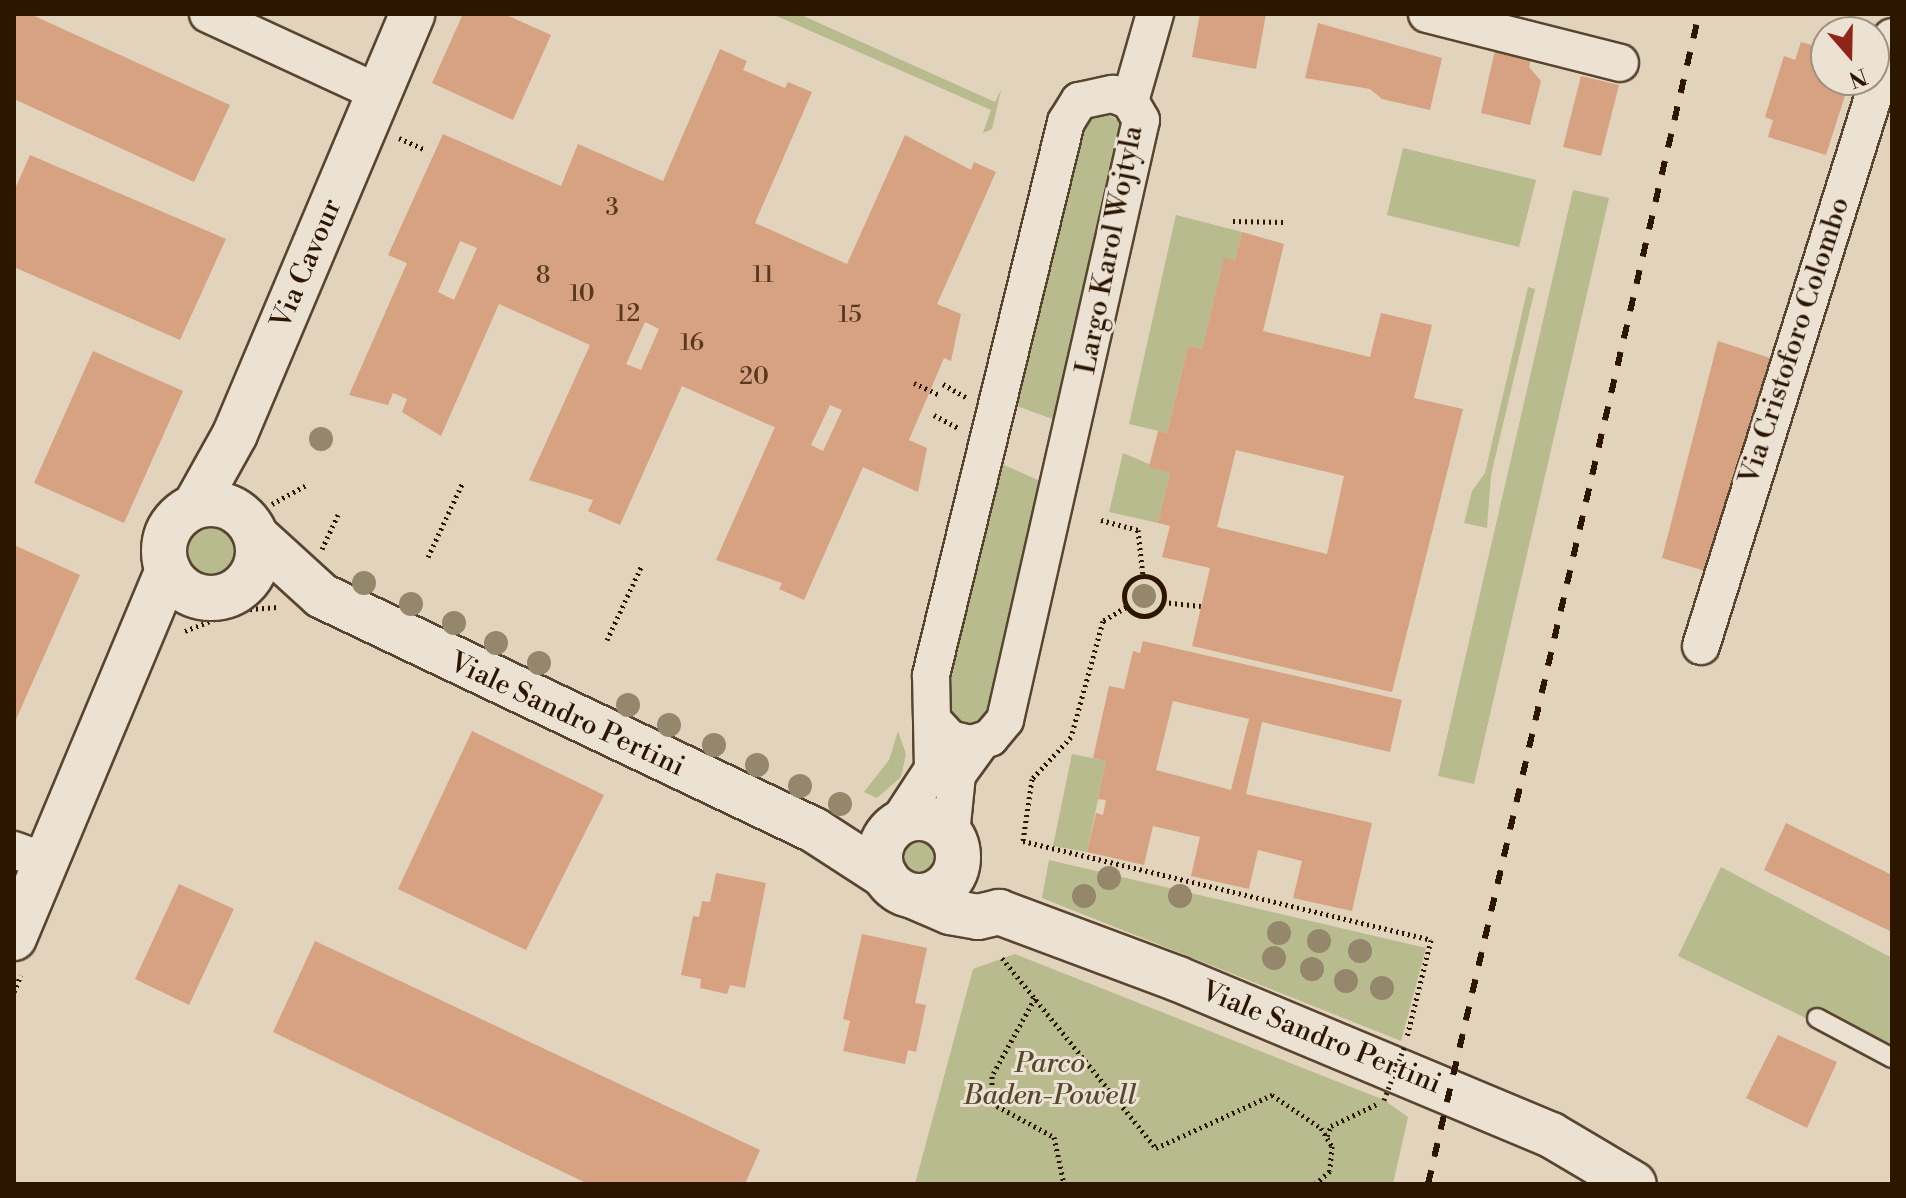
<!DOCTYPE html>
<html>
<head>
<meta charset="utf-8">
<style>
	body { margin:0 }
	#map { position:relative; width:1906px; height:1198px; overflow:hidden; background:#e1d3bc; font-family:"Libre Bodoni",serif }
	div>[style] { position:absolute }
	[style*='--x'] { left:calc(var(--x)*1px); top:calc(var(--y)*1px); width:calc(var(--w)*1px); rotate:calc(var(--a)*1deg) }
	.green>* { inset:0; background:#b7bb8e }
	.round { border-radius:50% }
	.building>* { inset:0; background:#d7a282 }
	.path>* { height:5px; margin-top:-2.5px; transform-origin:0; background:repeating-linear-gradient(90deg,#2c1600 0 2px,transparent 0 6px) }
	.path>.ring { margin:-2.5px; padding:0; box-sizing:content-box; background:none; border:5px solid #2c1600; border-radius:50% }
	.roads { filter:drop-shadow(2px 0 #59452f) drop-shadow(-2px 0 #59452f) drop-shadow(0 2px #59452f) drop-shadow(0 -2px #59452f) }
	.lane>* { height:18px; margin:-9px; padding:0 9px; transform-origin:9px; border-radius:9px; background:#ece2d3 }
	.street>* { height:36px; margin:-18px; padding:0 18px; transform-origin:18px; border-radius:18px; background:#ece2d3 }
	.secondary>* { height:44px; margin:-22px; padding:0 22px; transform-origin:22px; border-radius:22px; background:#ece2d3 }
	.secondary>.ring { margin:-22px; padding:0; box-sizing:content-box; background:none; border:44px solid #ece2d3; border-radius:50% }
	.rail>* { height:6px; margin-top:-3px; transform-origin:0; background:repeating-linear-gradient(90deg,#2c1600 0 14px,transparent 0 28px) }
	.path-bridge>* { height:5px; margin-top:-2.5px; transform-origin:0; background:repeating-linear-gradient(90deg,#2c1600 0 2px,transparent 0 6px) }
	.trees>* { width:24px; height:24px; margin:-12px; border-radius:50%; background:#95876c }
	span { translate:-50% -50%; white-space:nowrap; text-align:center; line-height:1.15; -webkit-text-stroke:6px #ece2d3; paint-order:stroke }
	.number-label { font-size:24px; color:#573920 }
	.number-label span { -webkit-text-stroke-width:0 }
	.street-label { font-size:28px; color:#2c1600 }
	.park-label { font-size:28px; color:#56482b; font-style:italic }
	.frame { position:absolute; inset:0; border:16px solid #2c1600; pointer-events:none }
	.north { position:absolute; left:1810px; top:16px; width:80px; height:80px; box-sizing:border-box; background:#ece2d3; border:2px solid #9f907f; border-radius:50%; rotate:160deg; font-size:22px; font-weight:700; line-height:32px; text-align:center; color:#2c1600 }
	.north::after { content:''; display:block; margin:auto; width:28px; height:36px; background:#8f2418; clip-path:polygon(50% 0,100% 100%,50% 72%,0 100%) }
</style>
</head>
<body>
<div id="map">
	<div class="green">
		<div style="clip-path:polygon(772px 14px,799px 14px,995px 102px,1001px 90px,992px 129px,983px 133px,991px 110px)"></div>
		<div style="clip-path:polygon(1103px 111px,1125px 125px,1058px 421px,1014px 405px,1079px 132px,1087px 118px)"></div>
		<div style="clip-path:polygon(1403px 148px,1536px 180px,1519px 247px,1387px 215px)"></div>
		<div style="clip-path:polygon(1573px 190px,1609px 198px,1474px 784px,1438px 776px)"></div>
		<div style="clip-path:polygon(1176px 215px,1242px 232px,1235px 261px,1224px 259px,1202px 349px,1188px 346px,1167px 433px,1129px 424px)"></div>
		<div style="clip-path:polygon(1528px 287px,1535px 289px,1491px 475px,1487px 528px,1464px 523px,1472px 491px,1485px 473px)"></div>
		<div style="clip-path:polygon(1123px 453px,1170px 473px,1158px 523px,1109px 512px)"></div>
		<div style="clip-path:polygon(1002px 464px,1044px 483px,989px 720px,970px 733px,944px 709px,945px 701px)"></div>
		<div class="round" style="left:180px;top:521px;width:60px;height:60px"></div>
		<div style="clip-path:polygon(898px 731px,906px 754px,901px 777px,877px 798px,864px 792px,889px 760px)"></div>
		<div style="clip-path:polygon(1072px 754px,1106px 761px,1087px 852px,1053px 846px)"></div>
		<div class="round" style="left:897px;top:836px;width:42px;height:42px"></div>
		<div style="clip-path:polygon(1049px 860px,1426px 948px,1401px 1041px,1042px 898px)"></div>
		<div style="clip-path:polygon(1721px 867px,1892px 958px,1892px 1060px,1678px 956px)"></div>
		<div style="clip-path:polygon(1015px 954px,1384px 1100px,1408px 1117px,1393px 1184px,915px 1184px,973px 969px)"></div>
	</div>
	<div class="building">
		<div style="clip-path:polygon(14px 14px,30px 14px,230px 105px,194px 182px,14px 99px)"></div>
		<div style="clip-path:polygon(504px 14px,551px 35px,513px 120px,432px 83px,463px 14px)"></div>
		<div style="clip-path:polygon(1200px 14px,1266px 14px,1256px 69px,1192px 57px)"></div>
		<div style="clip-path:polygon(1318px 23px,1442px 58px,1430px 110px,1382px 99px,1370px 89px,1305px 78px)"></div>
		<div style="clip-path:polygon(1498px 36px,1534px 45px,1529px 67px,1541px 81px,1530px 125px,1481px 113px)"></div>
		<div style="clip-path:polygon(1801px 42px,1826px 49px,1826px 80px,1850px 80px,1826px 155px,1768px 137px,1773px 120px,1765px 117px,1784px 56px,1795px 60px)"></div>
		<div style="clip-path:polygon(evenodd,720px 49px,747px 61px,743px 70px,785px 88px,788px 82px,812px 92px,755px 223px,836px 259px,847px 264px,905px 135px,971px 170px,974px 162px,996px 172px,937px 304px,961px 314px,951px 361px,944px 358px,909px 440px,927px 448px,918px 492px,863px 467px,804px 600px,779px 589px,782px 583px,716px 560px,775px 427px,765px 423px,682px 386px,620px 525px,588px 511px,593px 500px,529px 480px,590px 345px,499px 304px,441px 436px,402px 412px,407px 399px,393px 393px,388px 405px,349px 395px,407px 263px,388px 255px,443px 134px,561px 186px,578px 144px,663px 181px,720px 49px,460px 241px,477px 248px,454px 300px,438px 292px,460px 241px,720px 49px,645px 322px,659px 329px,641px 370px,626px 364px,645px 322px,720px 49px,830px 405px,842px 410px,823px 451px,811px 445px,830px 405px)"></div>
		<div style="clip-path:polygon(1581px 76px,1619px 85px,1601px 156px,1563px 147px)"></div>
		<div style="clip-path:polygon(30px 155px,226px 239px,180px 340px,14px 267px,14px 191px)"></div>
		<div style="clip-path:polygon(evenodd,1242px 232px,1284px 244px,1263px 331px,1370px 357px,1381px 313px,1432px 325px,1414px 398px,1463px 409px,1392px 692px,1192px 646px,1210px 568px,1162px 557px,1170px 526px,1158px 523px,1170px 473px,1149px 467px,1158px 431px,1167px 433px,1188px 346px,1202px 349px,1224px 258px,1235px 261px,1242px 232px,1236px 450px,1344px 476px,1327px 554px,1217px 527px,1236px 450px)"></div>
		<div style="clip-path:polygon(1718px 341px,1779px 361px,1705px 571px,1662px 558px)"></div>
		<div style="clip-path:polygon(93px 351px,183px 391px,124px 523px,34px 483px)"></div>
		<div style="clip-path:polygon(14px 545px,80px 575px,14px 724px)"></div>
		<div style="clip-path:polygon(evenodd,1143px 641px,1402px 700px,1390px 752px,1262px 722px,1246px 794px,1372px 823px,1352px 911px,1293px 898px,1302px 861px,1258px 850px,1249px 889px,1191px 876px,1200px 837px,1153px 826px,1144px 865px,1087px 852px,1096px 813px,1103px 815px,1106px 800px,1098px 799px,1106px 761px,1093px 758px,1109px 686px,1124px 689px,1133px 651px,1140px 653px,1143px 641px,1173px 701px,1249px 719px,1231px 790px,1156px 770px,1173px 701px)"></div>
		<div style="clip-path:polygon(472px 731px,604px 795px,526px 950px,398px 889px)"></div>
		<div style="clip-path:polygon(1786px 823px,1892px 875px,1892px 932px,1764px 870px)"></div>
		<div style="clip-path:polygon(716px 873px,766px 883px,745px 988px,730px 985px,727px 994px,700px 988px,701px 979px,681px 975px,693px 916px,699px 917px,702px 901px,710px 902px)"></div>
		<div style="clip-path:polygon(179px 884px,234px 909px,189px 1005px,135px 979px)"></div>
		<div style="clip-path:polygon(862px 934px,927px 948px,915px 1003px,926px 1005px,916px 1052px,908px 1050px,905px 1064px,843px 1051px,850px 1021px,843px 1019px)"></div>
		<div style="clip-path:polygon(315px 941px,760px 1150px,745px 1184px,588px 1184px,273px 1032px)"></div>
		<div style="clip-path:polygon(1778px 1035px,1837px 1062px,1807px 1128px,1746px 1098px)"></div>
	</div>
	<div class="path">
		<div style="--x:399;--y:138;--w:27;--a:24"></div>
		<div style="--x:1233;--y:221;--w:51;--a:1.1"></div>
		<div style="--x:914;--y:383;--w:29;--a:25"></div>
		<div style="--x:943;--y:384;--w:28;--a:30"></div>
		<div style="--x:934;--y:415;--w:27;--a:28"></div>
		<div style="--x:272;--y:504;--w:39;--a:-29"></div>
		<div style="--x:1101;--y:520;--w:38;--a:15"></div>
		<div style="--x:1138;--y:530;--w:46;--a:83.8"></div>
		<div style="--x:322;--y:549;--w:38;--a:-65"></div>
		<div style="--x:428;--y:557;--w:81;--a:-65"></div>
		<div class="ring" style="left:1124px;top:576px;width:35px;height:35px"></div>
		<div style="--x:1163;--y:602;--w:38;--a:6"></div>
		<div style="--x:1126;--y:607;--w:27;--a:149"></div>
		<div style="--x:1103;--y:621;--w:120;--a:105.4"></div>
		<div style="--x:1071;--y:737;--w:57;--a:132.9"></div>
		<div style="--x:1032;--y:779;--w:63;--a:98.3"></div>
		<div style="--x:1023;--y:841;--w:420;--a:13.6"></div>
		<div style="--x:1431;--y:940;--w:100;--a:103.9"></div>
		<div style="--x:185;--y:631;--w:57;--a:-21.6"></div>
		<div style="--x:238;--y:610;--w:40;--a:-4.3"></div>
		<div style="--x:607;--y:640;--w:83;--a:-65"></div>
		<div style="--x:1002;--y:958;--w:245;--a:51"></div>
		<div style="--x:1156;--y:1148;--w:128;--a:-24.6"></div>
		<div style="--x:1272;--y:1095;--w:59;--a:34"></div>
		<div style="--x:1321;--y:1128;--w:21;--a:59"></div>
		<div style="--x:1332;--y:1146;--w:25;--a:95"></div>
		<div style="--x:1330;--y:1171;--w:20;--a:139"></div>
		<div style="--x:14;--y:992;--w:18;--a:-68"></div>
		<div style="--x:1035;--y:998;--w:89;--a:118.9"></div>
		<div style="--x:992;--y:1076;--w:18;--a:90"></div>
		<div style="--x:992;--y:1094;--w:13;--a:67"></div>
		<div style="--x:997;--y:1106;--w:65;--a:28.5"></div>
		<div style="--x:1054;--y:1137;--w:48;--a:78"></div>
		<div style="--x:1327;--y:1136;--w:11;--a:-68"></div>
		<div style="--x:1331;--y:1126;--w:51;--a:-25.6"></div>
	</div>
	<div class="roads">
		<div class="lane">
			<div style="--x:1817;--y:1018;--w:85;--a:28.1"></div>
		</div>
		<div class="street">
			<div style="--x:208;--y:14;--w:188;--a:24.8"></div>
			<div style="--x:1427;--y:14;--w:199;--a:14.2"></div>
			<div style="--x:1130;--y:101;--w:91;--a:-74"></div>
			<div style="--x:1701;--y:646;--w:638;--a:-72.59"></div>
			<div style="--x:897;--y:824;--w:66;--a:-56.8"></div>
			<div style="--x:933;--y:769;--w:94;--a:-91.2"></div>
			<div style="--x:931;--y:675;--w:569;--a:-76.28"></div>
			<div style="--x:1066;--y:122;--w:25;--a:-58"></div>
			<div style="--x:1079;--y:101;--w:35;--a:-12"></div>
			<div style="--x:1113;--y:94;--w:18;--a:22"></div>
			<div style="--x:1130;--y:101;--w:22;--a:60"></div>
			<div style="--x:1141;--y:120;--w:615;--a:102.77"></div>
			<div style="--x:1005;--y:720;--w:23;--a:130"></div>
			<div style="--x:990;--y:738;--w:20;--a:162"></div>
			<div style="--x:971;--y:744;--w:22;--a:-167"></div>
			<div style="--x:950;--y:739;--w:21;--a:-133"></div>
			<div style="--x:951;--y:834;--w:59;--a:-84.2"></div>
			<div style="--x:957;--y:775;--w:39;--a:-54"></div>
			<div style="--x:14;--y:850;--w:35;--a:20"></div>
		</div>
		<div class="secondary">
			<div class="ring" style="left:164px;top:504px;width:50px;height:50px"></div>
			<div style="--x:195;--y:506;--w:82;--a:-60.9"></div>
			<div style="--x:235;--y:434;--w:456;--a:-67.1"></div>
			<div style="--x:256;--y:536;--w:89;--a:42.3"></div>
			<div style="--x:322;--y:596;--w:545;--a:25.44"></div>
			<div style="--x:814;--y:830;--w:85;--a:32.9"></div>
			<div class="ring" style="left:880px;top:818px;width:34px;height:34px"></div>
			<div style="--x:913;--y:896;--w:40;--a:23.4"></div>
			<div style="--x:950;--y:912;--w:28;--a:10"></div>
			<div style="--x:978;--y:917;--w:22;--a:-13"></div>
			<div style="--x:999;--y:912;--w:191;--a:20.5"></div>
			<div style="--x:1178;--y:979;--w:404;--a:22.7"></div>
			<div style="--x:1551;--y:1135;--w:96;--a:30.6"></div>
			<div style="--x:14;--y:938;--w:399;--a:-67.3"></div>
		</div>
	</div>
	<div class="rail">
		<div style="--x:1428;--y:1184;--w:1201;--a:-76.96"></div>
	</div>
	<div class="path-bridge">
		<div style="--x:1384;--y:1100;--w:59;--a:-69.1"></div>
	</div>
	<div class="trees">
		<div style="left:321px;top:439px"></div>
		<div style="left:364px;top:583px"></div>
		<div style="left:1144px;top:596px"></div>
		<div style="left:411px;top:604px"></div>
		<div style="left:454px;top:623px"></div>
		<div style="left:496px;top:643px"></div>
		<div style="left:539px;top:663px"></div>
		<div style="left:628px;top:705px"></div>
		<div style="left:669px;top:725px"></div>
		<div style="left:714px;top:745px"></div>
		<div style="left:757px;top:765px"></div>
		<div style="left:800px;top:786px"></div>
		<div style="left:840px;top:804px"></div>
		<div style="left:1109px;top:878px"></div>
		<div style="left:1084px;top:896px"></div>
		<div style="left:1180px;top:896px"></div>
		<div style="left:1279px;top:933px"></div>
		<div style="left:1319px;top:941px"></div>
		<div style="left:1360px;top:951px"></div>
		<div style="left:1274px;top:958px"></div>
		<div style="left:1312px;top:969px"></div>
		<div style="left:1346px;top:981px"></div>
		<div style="left:1382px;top:988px"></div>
	</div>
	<div class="number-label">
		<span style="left:612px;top:209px">3</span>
		<span style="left:763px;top:276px">11</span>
		<span style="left:543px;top:277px">8</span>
		<span style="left:582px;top:295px">10</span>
		<span style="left:628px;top:315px">12</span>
		<span style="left:850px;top:316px">15</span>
		<span style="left:692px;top:344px">16</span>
		<span style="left:754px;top:378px">20</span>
	</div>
	<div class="street-label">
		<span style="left:1110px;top:250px;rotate:-79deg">Largo Karol Wojtyla</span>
		<span style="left:307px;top:264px;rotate:-67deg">Via Cavour</span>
		<span style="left:1795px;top:341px;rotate:-72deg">Via Cristoforo Colombo</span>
		<span style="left:567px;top:715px;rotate:25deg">Viale Sandro Pertini</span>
		<span style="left:1321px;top:1038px;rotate:22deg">Viale Sandro Pertini</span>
	</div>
	<div class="park-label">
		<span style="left:1050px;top:1080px">Parco<br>Baden-Powell</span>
	</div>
	<div class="frame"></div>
	<div class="north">N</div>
</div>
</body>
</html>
